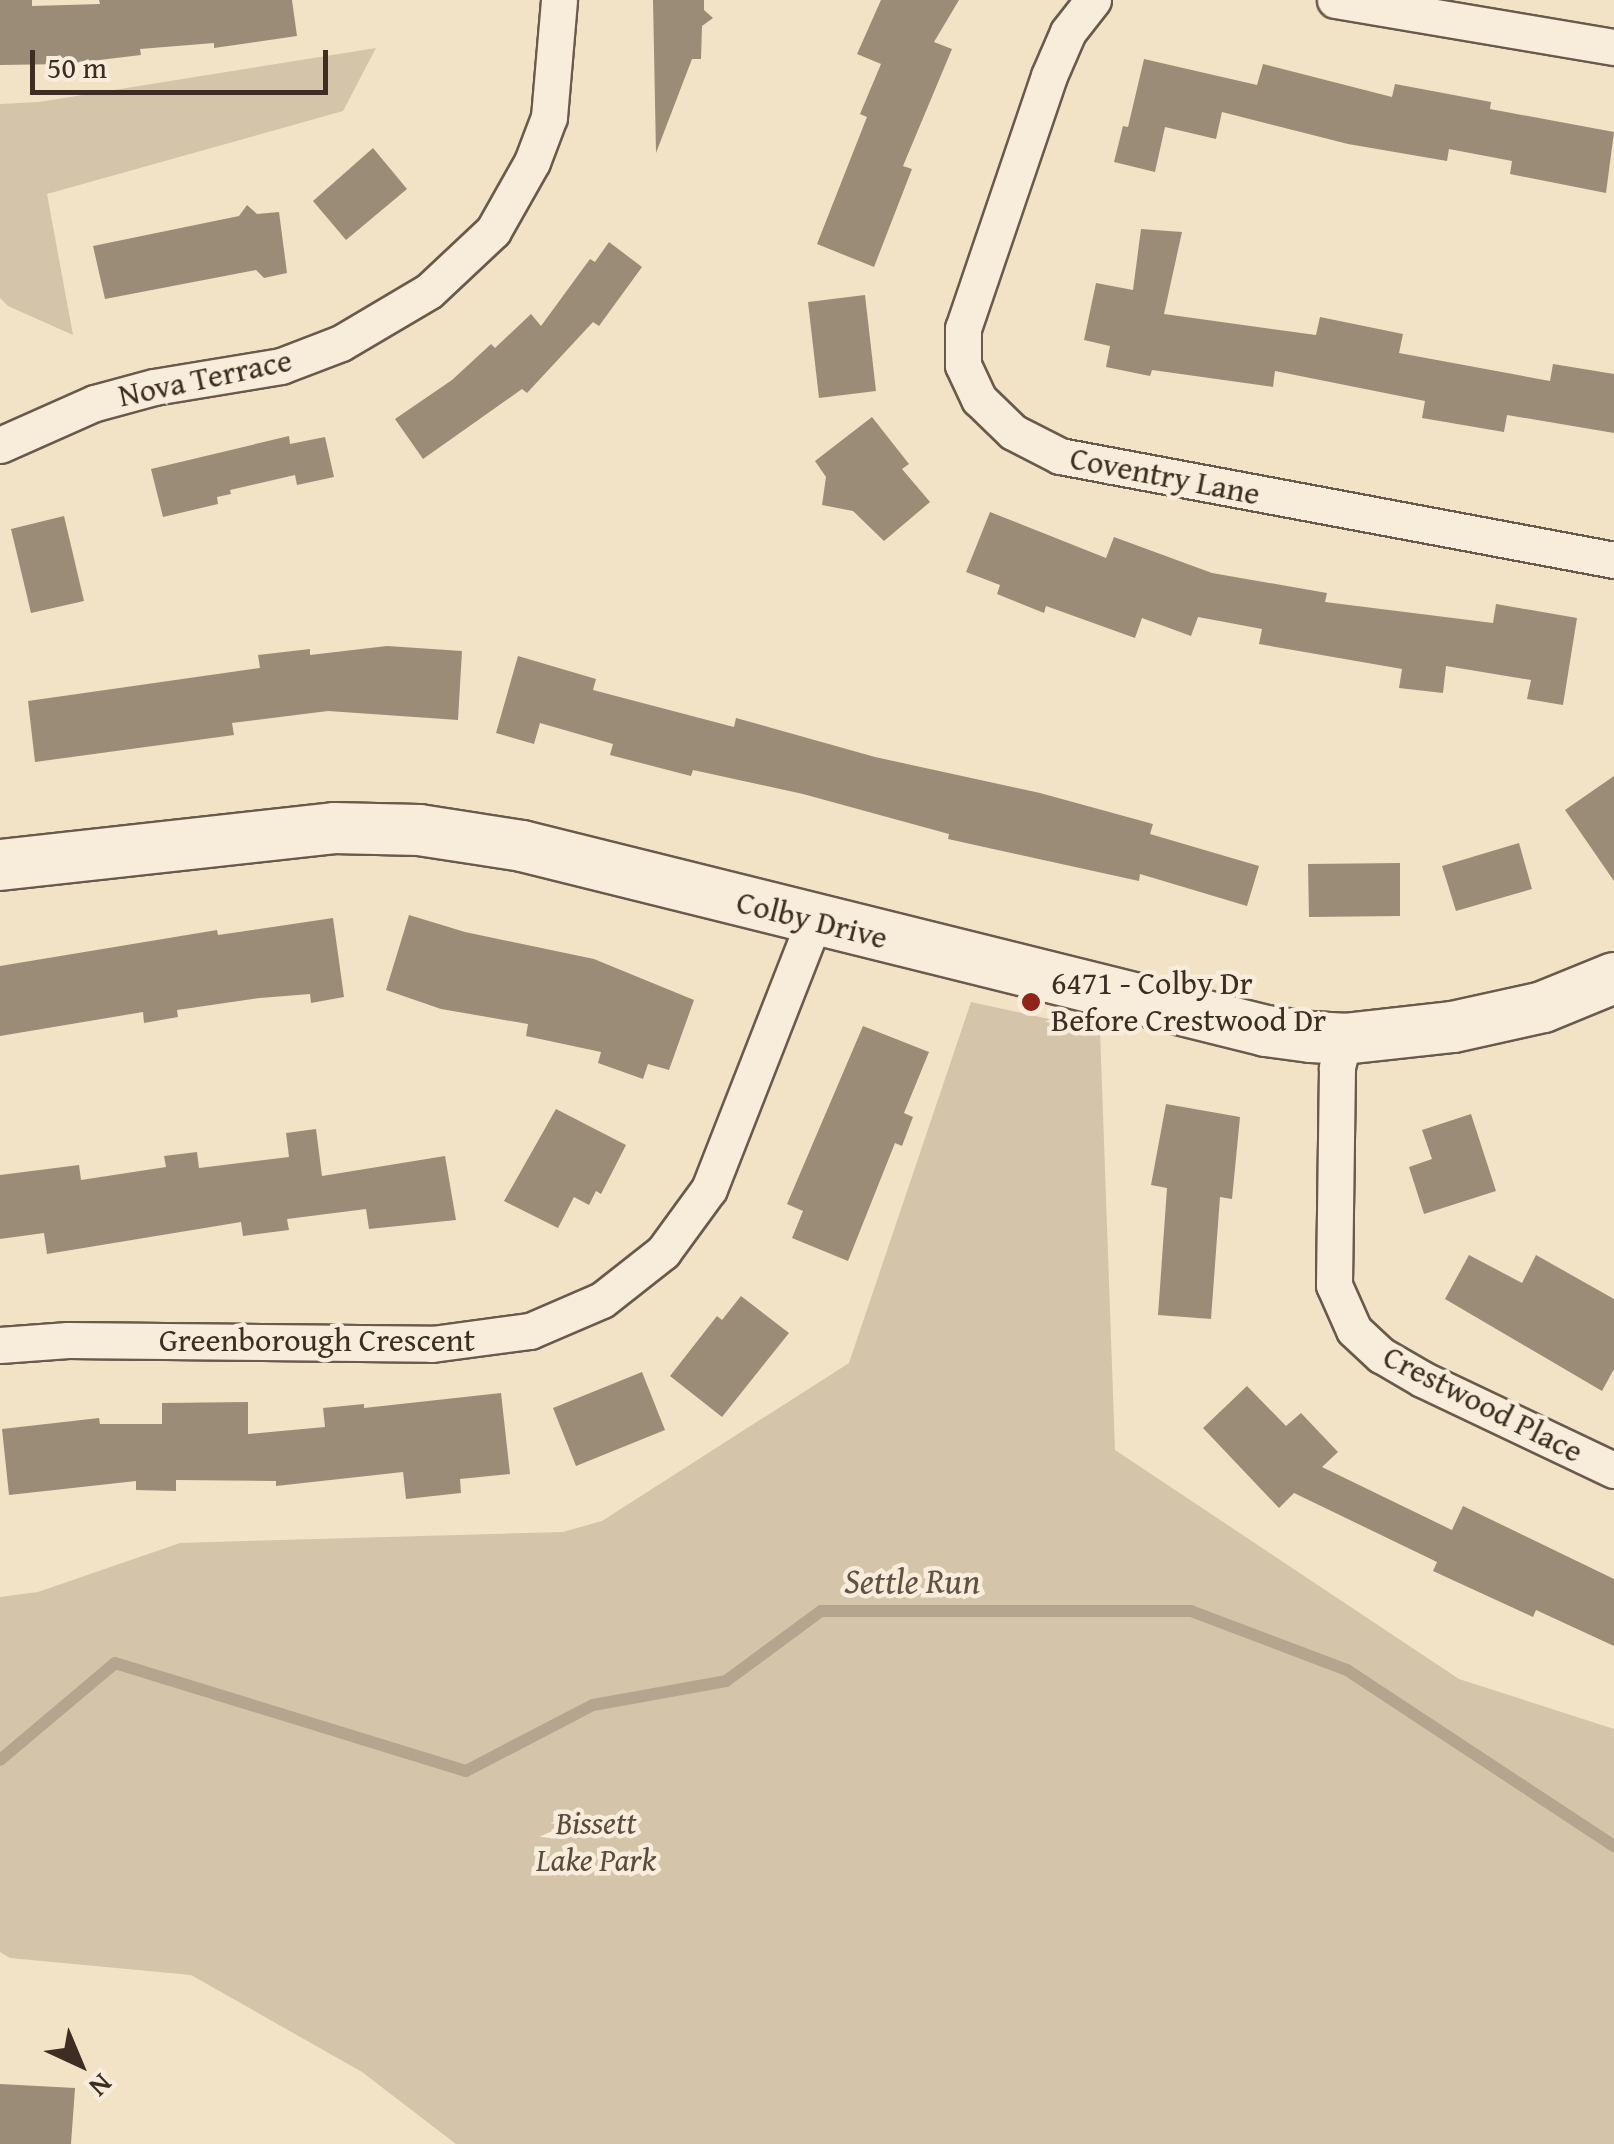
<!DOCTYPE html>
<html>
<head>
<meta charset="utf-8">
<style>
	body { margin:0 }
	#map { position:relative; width:1614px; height:2144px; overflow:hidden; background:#f2e3c6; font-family:"Gentium Book Plus",serif }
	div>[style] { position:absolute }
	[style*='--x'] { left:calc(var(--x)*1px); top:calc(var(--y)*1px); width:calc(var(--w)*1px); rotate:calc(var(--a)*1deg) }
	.green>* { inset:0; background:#d3c4aa }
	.stream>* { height:12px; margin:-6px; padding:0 6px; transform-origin:6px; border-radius:6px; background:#b4a58f }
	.building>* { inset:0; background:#9b8c78 }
	.roads { filter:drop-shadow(2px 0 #6a5a4c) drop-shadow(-2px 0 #6a5a4c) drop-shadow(0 2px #6a5a4c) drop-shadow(0 -2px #6a5a4c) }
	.street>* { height:35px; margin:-17.5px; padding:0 17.5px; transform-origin:17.5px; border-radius:17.5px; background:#f7edda }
	.secondary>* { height:50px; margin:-25px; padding:0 25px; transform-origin:25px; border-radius:25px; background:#f7edda }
	.dots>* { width:28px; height:28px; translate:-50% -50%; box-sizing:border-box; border:5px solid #f7edda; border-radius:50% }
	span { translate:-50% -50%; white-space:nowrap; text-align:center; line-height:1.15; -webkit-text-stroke:9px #f7edda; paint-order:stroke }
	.street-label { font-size:32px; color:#3d2d23 }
	.poi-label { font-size:32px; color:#3d2d23 }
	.left { translate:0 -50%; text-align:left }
	.park-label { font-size:32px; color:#5b4b3e; font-style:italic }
	.water-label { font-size:35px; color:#615143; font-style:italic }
	.north { position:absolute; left:30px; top:2014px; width:100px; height:100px; -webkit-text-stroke:8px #f7edda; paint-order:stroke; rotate:136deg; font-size:28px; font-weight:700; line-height:40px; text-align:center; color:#3d2d23 }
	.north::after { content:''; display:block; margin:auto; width:35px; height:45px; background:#3d2d23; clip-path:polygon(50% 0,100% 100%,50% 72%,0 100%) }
	.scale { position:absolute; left:30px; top:50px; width:298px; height:45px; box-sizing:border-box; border:5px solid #3d2d23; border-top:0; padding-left:12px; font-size:30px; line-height:35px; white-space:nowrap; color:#3d2d23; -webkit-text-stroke:8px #f7edda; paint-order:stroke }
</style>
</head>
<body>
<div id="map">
	<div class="green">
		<div style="clip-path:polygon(376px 48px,343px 111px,47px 194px,73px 335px,8px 306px,0 298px,0 104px,39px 102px)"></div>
		<div style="clip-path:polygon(971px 1002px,1100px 1030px,1115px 1450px,1459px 1679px,1614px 1729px,1614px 2144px,456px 2144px,362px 2072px,191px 1975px,10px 1958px,0 1952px,0 1597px,38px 1592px,180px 1543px,563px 1532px,602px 1521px,849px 1363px)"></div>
	</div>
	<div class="stream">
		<div style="--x:0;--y:1760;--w:150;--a:-40.1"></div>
		<div style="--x:115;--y:1663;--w:367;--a:17.1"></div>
		<div style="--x:466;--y:1771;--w:143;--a:-27.5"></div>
		<div style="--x:593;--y:1705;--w:135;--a:-10.2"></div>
		<div style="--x:726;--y:1681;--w:118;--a:-36.4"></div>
		<div style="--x:821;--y:1611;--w:370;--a:0"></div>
		<div style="--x:1191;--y:1611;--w:167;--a:20.7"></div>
		<div style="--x:1347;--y:1670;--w:320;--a:33.4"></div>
	</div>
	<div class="building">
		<div style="clip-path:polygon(0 0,32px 0,32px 6px,100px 4px,99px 0,292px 0,297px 36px,214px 48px,214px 43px,140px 49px,141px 55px,66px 64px,0 65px)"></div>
		<div style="clip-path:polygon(653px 0,704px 0,704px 10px,713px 18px,702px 26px,701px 59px,692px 59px,656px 153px)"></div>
		<div style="clip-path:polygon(881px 0,959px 0,934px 42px,952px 49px,903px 166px,912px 169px,874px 267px,817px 244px,867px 117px,860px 114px,881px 64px,857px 54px)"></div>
		<div style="clip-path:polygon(1144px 59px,1257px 85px,1263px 64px,1392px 97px,1395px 84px,1491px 102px,1490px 109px,1614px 132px,1606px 193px,1510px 174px,1512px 161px,1449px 149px,1447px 161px,1348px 144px,1222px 112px,1216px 139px,1165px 127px,1155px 172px,1114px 162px,1123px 126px,1128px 127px)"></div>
		<div style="clip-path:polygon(373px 148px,407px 189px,346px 240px,313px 201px)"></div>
		<div style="clip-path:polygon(247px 205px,257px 214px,279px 212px,287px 273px,264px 278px,256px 270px,105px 299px,93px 246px,239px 216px)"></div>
		<div style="clip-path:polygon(1141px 229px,1182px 232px,1164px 314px,1316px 335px,1320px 317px,1403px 334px,1399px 353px,1550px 381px,1553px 364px,1614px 374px,1614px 433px,1507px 415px,1504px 432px,1422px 418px,1425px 401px,1275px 371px,1273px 387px,1152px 370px,1150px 376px,1106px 367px,1110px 346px,1084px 340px,1096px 283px,1133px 290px)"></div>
		<div style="clip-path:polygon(609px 242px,642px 267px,599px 326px,593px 322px,527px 393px,522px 389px,423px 459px,395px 419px,452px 380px,491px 344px,495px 348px,531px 314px,541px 326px,590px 259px,595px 262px)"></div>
		<div style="clip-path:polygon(865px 295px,876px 391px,819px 398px,808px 302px)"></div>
		<div style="clip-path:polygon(872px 417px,909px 464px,902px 469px,930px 502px,884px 541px,853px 511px,822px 505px,826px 477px,815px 461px)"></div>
		<div style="clip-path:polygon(289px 436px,290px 444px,325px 437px,334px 477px,297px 485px,295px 475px,230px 490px,231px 494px,217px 497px,218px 504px,163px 517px,151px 469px)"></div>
		<div style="clip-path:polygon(990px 512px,1106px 558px,1114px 537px,1212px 573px,1327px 593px,1325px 602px,1493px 623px,1496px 604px,1577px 618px,1563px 705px,1527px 699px,1531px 680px,1446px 666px,1443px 693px,1399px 688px,1402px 669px,1259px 644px,1262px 629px,1198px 617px,1191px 636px,1142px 618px,1135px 638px,1046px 606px,1044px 613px,997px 594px,1000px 585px,966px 572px)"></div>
		<div style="clip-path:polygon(64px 516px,84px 601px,31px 613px,11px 529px)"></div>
		<div style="clip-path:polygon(387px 646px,462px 651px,458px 720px,328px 711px,232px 723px,234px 735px,35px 762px,28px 701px,260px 668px,258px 655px,310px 649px,310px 655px)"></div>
		<div style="clip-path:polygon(518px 656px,596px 679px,593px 690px,734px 727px,736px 718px,875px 757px,1040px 793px,1153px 824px,1150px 834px,1259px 866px,1247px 906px,1140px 874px,1139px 881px,948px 839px,949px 834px,803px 794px,693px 770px,691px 776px,610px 755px,613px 744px,540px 723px,534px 744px,496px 733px)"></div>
		<div style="clip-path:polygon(1614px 776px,1614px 881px,1565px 810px)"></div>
		<div style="clip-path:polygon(1519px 843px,1532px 889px,1456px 911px,1442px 866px)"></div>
		<div style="clip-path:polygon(1400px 863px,1400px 916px,1309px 917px,1308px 864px)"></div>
		<div style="clip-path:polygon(409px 915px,465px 932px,594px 959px,694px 1000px,669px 1070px,648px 1064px,643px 1079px,598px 1063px,601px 1052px,526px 1036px,528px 1024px,441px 1009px,386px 990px)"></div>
		<div style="clip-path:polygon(333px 918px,344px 997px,311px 1003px,310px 994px,260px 998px,177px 1010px,178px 1017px,144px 1023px,143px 1012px,0 1036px,0 966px,217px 930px,218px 935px)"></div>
		<div style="clip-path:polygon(863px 1026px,929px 1052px,904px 1113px,913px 1117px,902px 1146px,895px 1143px,848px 1261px,792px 1238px,803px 1211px,787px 1204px)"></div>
		<div style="clip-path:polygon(1166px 1104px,1240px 1117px,1232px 1199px,1220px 1197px,1211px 1319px,1158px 1315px,1167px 1188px,1151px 1185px)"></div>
		<div style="clip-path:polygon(556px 1109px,626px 1145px,601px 1194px,596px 1191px,589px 1205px,574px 1197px,558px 1228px,504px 1201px)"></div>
		<div style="clip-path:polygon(1471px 1114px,1496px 1191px,1424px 1214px,1409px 1167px,1432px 1159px,1422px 1130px)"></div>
		<div style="clip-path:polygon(316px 1129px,322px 1176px,445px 1156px,456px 1220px,369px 1229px,366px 1209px,287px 1219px,289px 1230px,243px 1236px,241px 1222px,47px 1254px,44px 1233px,0 1239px,0 1175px,79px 1165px,81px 1180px,166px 1167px,164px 1156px,197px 1152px,199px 1168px,289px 1157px,286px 1133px)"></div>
		<div style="clip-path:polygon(1469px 1255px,1522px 1283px,1536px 1255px,1614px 1299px,1614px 1369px,1602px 1391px,1445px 1299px)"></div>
		<div style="clip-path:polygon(741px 1296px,789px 1333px,722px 1417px,670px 1376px,717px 1316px,722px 1320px)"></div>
		<div style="clip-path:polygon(642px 1372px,665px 1430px,576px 1466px,553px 1408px)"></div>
		<div style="clip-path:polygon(1247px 1386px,1286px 1426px,1301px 1413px,1338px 1452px,1322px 1467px,1452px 1530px,1463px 1506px,1614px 1579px,1614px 1646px,1536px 1610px,1533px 1617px,1433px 1571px,1437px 1562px,1294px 1493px,1279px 1508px,1203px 1428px)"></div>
		<div style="clip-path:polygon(501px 1393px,510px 1474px,460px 1479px,461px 1493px,406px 1499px,403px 1472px,276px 1486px,276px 1481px,176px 1480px,176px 1491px,136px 1490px,136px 1481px,9px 1495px,2px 1429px,99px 1418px,100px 1424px,162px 1424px,162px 1403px,248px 1402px,248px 1434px,325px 1427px,323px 1408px,364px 1404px,364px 1408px)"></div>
		<div style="clip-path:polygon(0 2084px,75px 2088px,71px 2144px,0 2144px)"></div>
	</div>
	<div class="roads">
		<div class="street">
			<div style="--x:1093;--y:0;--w:41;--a:128"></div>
			<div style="--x:1068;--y:32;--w:48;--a:113.4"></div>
			<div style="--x:1049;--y:76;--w:266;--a:108.8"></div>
			<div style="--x:963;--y:328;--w:37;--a:90"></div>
			<div style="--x:963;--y:365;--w:38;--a:65"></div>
			<div style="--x:979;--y:399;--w:47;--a:44.1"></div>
			<div style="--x:1013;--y:432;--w:53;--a:27.1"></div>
			<div style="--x:1060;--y:456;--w:564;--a:10.63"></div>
			<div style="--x:1335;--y:0;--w:283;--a:9.6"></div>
			<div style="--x:0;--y:445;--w:104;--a:-23.9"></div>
			<div style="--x:95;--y:403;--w:61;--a:-15.2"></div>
			<div style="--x:154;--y:387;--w:129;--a:-9.4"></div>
			<div style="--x:281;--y:366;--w:64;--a:-21"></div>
			<div style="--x:341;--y:343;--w:102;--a:-30.6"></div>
			<div style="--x:429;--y:291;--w:88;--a:-43.2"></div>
			<div style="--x:493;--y:231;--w:79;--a:-60.5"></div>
			<div style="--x:532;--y:162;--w:48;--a:-69.3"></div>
			<div style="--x:549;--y:117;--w:117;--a:-85.1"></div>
			<div style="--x:1344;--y:1039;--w:30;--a:104"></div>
			<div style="--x:1337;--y:1068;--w:217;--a:90.8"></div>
			<div style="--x:1334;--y:1285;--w:49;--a:66"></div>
			<div style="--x:1354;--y:1330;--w:37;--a:43"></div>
			<div style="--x:1381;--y:1355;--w:48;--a:30.3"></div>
			<div style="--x:1422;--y:1379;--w:212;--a:25.4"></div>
			<div style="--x:0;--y:1345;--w:68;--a:-4.2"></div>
			<div style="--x:68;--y:1340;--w:364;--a:0.6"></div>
			<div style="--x:432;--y:1344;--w:99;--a:-7.6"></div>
			<div style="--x:530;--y:1331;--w:78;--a:-23.3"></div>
			<div style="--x:602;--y:1300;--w:78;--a:-38.2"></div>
			<div style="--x:663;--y:1252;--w:78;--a:-53.9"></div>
			<div style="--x:709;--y:1189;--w:288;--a:-68.6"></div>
		</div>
		<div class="secondary">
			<div style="--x:0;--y:865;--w:336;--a:-6.3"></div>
			<div style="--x:334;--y:828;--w:85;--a:1.3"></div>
			<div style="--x:419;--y:830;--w:104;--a:8.8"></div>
			<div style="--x:522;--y:846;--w:767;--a:13.96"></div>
			<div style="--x:1266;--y:1031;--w:45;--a:7.6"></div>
			<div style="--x:1311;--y:1037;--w:33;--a:3"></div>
			<div style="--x:1344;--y:1039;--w:110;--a:-6.3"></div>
			<div style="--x:1453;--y:1027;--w:92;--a:-12.5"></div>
			<div style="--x:1543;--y:1007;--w:77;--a:-22.2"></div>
		</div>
	</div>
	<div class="dots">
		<div style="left:1031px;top:1002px;background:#8f2418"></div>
	</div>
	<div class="street-label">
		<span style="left:205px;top:378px;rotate:-12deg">Nova Terrace</span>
		<span style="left:1165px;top:476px;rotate:11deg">Coventry Lane</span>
		<span style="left:812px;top:920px;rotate:14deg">Colby Drive</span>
		<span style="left:317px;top:1340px">Greenborough Crescent</span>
		<span style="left:1483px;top:1404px;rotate:27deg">Crestwood Place</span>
	</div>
	<div class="poi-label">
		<span class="left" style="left:1051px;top:1002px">6471 - Colby Dr<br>Before Crestwood Dr</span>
	</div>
	<div class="park-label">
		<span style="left:596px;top:1842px">Bissett<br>Lake Park</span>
	</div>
	<div class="water-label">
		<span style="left:912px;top:1581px">Settle Run</span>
	</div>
	<div class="north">N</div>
	<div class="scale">50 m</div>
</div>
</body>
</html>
